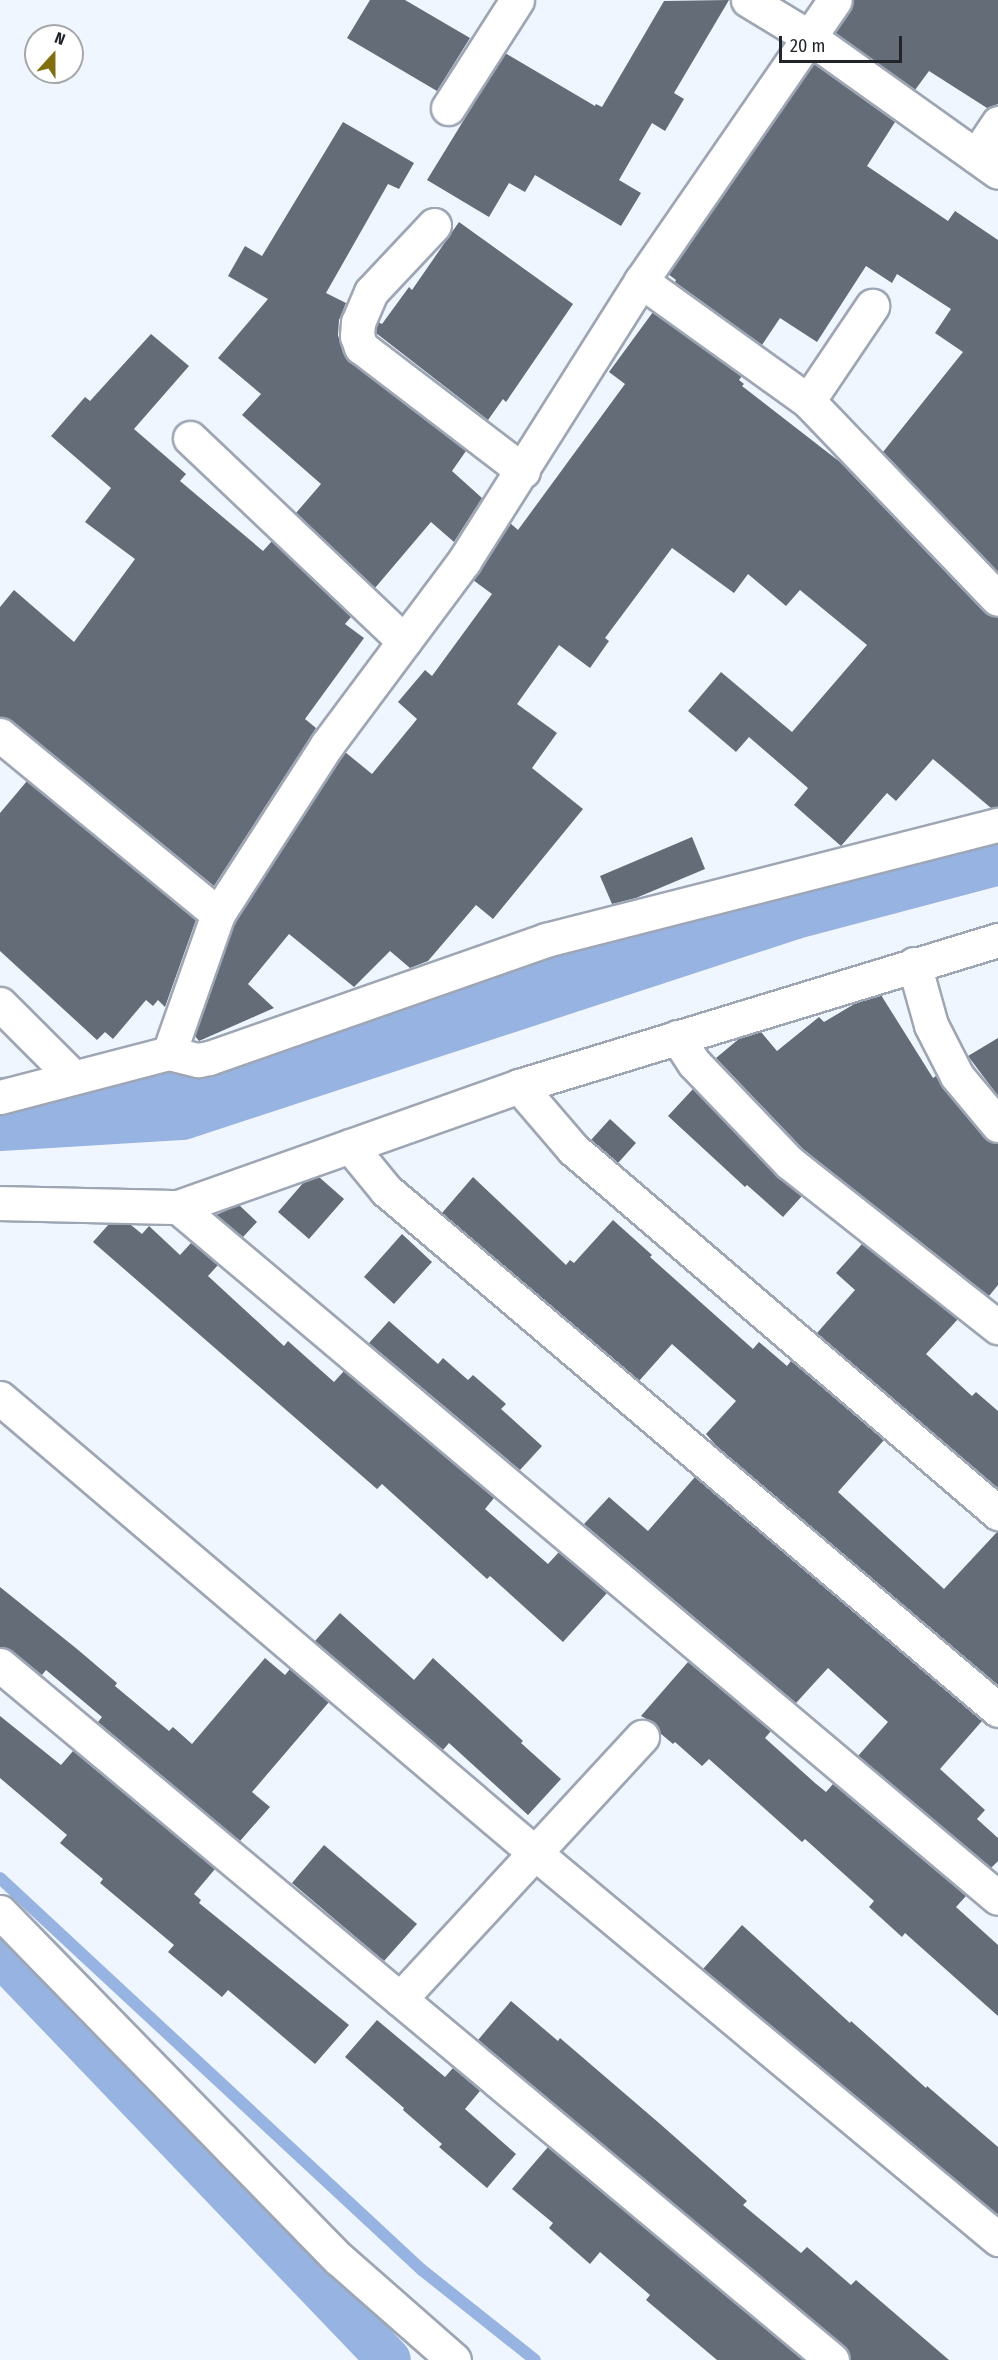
<!DOCTYPE html>
<html>
<head>
<meta charset="utf-8">
<style>
	body { margin:0 }
	#map { position:relative; width:998px; height:2360px; overflow:hidden; background:#f0f6ff; font-family:"Fira Sans Condensed",sans-serif }
	div>[style] { position:absolute }
	[style*='--x'] { left:calc(var(--x)*1px); top:calc(var(--y)*1px); width:calc(var(--w)*1px); rotate:calc(var(--a)*1deg) }
	.stream>* { height:12px; margin:-6px; padding:0 6px; transform-origin:6px; border-radius:6px; background:#97b3e2 }
	.canal>* { height:44px; margin:-22px; padding:0 22px; transform-origin:22px; border-radius:22px; background:#97b3e2 }
	.river>* { height:74px; margin:-37px; padding:0 37px; transform-origin:37px; border-radius:37px; background:#97b3e2 }
	.building>* { inset:0; background:#646c78 }
	.roads { filter:drop-shadow(2px 0 #9ea6b4) drop-shadow(-2px 0 #9ea6b4) drop-shadow(0 2px #9ea6b4) drop-shadow(0 -2px #9ea6b4) }
	.minor>* { height:33px; margin:-16.5px; padding:0 16.5px; transform-origin:16.5px; border-radius:16.5px; background:#fff }
	span { translate:-50% -50%; white-space:nowrap; text-align:center; line-height:1.15; -webkit-text-stroke:6px #fff; paint-order:stroke }
	.north { position:absolute; left:24px; top:24px; width:60px; height:60px; box-sizing:border-box; background:#fff; border:2px solid #a6a7a9; border-radius:50%; rotate:21deg; font-size:16px; font-weight:700; line-height:24px; text-align:center; color:#212429 }
	.north::after { content:''; display:block; margin:auto; width:21px; height:27px; background:#816f0d; clip-path:polygon(50% 0,100% 100%,50% 72%,0 100%) }
	.scale { position:absolute; left:779px; top:36px; width:123px; height:27px; box-sizing:border-box; border:3px solid #212429; border-top:0; padding-left:8px; font-size:18px; line-height:21px; white-space:nowrap; color:#212429; -webkit-text-stroke:4px #fff; paint-order:stroke }
</style>
</head>
<body>
<div id="map">
	<div class="stream">
		<div style="--x:0;--y:1878;--w:576;--a:42.89"></div>
		<div style="--x:422;--y:2270;--w:144;--a:38.5"></div>
	</div>
	<div class="canal">
		<div style="--x:0;--y:1954;--w:562;--a:46.23"></div>
	</div>
	<div class="river">
		<div style="--x:0;--y:1114;--w:180;--a:-3.5"></div>
		<div style="--x:180;--y:1103;--w:642;--a:-18.15"></div>
		<div style="--x:790;--y:903;--w:215;--a:-14.8"></div>
	</div>
	<div class="building">
		<div style="clip-path:polygon(370px 0,405px 0,470px 38px,437px 91px,347px 38px)"></div>
		<div style="clip-path:polygon(729px 0,674px 93px,684px 99px,665px 131px,652px 123px,619px 180px,641px 193px,621px 226px,535px 175px,525px 192px,509px 183px,489px 217px,427px 180px,505px 53px,595px 106px,596px 104px,602px 107px,664px 1px)"></div>
		<div style="clip-path:polygon(853px 0,998px 0,998px 104px,987px 108px,929px 71px,915px 90px,835px 33px,850px 11px)"></div>
		<div style="clip-path:polygon(814px 64px,895px 122px,867px 166px,948px 221px,955px 211px,998px 240px,998px 572px,883px 452px,963px 352px,935px 333px,951px 309px,897px 274px,892px 283px,866px 266px,817px 342px,780px 318px,762px 345px,675px 282px,676px 280px,668px 274px)"></div>
		<div style="clip-path:polygon(343px 122px,414px 163px,399px 189px,388px 184px,326px 293px,346px 303px,339px 320px,338px 335px,343px 353px,350px 362px,466px 451px,452px 471px,482px 498px,454px 542px,431px 522px,375px 588px,296px 513px,321px 484px,242px 415px,261px 394px,218px 358px,268px 299px,228px 276px,245px 246px,262px 256px)"></div>
		<div style="clip-path:polygon(459px 222px,573px 304px,506px 402px,503px 399px,488px 420px,376px 333px,378px 322px,382px 324px,409px 287px,412px 290px)"></div>
		<div style="clip-path:polygon(653px 312px,742px 376px,739px 380px,744px 384px,742px 386px,840px 462px,984px 612px,998px 617px,998px 807px,991px 808px,933px 759px,896px 801px,887px 793px,841px 846px,794px 805px,808px 788px,749px 737px,736px 752px,688px 711px,721px 672px,792px 732px,867px 645px,800px 590px,786px 606px,748px 574px,734px 593px,672px 548px,605px 638px,609px 641px,590px 668px,559px 645px,517px 704px,557px 733px,532px 768px,583px 809px,493px 919px,476px 905px,428px 961px,410px 968px,390px 951px,354px 987px,289px 934px,248px 984px,274px 1008px,199px 1041px,195px 1036px,235px 922px,345px 752px,372px 774px,417px 719px,398px 702px,425px 670px,432px 676px,492px 594px,473px 580px,510px 523px,518px 530px,625px 384px,609px 372px)"></div>
		<div style="clip-path:polygon(151px 334px,189px 366px,134px 429px,186px 474px,180px 481px,263px 551px,272px 541px,351px 617px,345px 624px,364px 638px,305px 719px,316px 728px,214px 886px,12px 721px,0 717px,0 607px,14px 590px,74px 642px,135px 559px,85px 522px,111px 488px,51px 436px,85px 397px,90px 401px)"></div>
		<div style="clip-path:polygon(27px 781px,196px 920px,165px 1007px,158px 1000px,153px 1006px,146px 1000px,113px 1039px,105px 1032px,97px 1040px,0 951px,0 813px)"></div>
		<div style="clip-path:polygon(692px 837px,705px 869px,636px 898px,612px 904px,600px 876px)"></div>
		<div style="clip-path:polygon(881px 995px,933px 1078px,936px 1076px,943px 1088px,984px 1137px,998px 1143px,998px 1285px,989px 1296px,803px 1149px,716px 1058px,740px 1038px,761px 1032px,777px 1051px,819px 1017px,824px 1022px,856px 1003px)"></div>
		<div style="clip-path:polygon(998px 1038px,998px 1096px,968px 1056px)"></div>
		<div style="clip-path:polygon(693px 1089px,777px 1176px,802px 1196px,783px 1217px,747px 1185px,745px 1187px,668px 1116px)"></div>
		<div style="clip-path:polygon(610px 1119px,636px 1143px,618px 1163px,591px 1140px)"></div>
		<div style="clip-path:polygon(319px 1177px,344px 1199px,309px 1239px,278px 1212px,304px 1182px)"></div>
		<div style="clip-path:polygon(473px 1177px,566px 1265px,570px 1260px,574px 1263px,613px 1220px,652px 1255px,650px 1257px,753px 1349px,759px 1342px,787px 1366px,791px 1361px,884px 1440px,838px 1492px,944px 1589px,998px 1531px,998px 1685px,720px 1450px,706px 1434px,736px 1401px,672px 1344px,639px 1381px,442px 1213px)"></div>
		<div style="clip-path:polygon(239px 1205px,257px 1222px,243px 1237px,216px 1215px)"></div>
		<div style="clip-path:polygon(109px 1224px,131px 1225px,142px 1234px,149px 1226px,180px 1255px,191px 1243px,218px 1265px,208px 1276px,284px 1346px,288px 1341px,334px 1382px,344px 1371px,494px 1498px,485px 1509px,548px 1564px,559px 1552px,607px 1593px,563px 1642px,490px 1576px,487px 1579px,382px 1484px,377px 1489px,93px 1242px)"></div>
		<div style="clip-path:polygon(402px 1234px,432px 1262px,394px 1304px,364px 1277px)"></div>
		<div style="clip-path:polygon(862px 1244px,958px 1319px,926px 1354px,972px 1396px,976px 1392px,998px 1411px,998px 1488px,817px 1333px,855px 1290px,836px 1273px)"></div>
		<div style="clip-path:polygon(389px 1321px,438px 1364px,443px 1358px,468px 1380px,473px 1375px,506px 1404px,501px 1409px,542px 1446px,520px 1470px,369px 1343px)"></div>
		<div style="clip-path:polygon(695px 1477px,982px 1721px,940px 1769px,985px 1810px,977px 1819px,998px 1838px,998px 1861px,991px 1868px,858px 1756px,888px 1722px,828px 1668px,796px 1703px,584px 1524px,609px 1497px,648px 1531px)"></div>
		<div style="clip-path:polygon(0 1587px,77px 1649px,117px 1683px,115px 1686px,169px 1731px,173px 1727px,192px 1744px,265px 1658px,285px 1675px,290px 1669px,329px 1702px,252px 1792px,270px 1807px,240px 1841px,98px 1722px,102px 1717px,46px 1670px,42px 1675px,12px 1651px,0 1647px)"></div>
		<div style="clip-path:polygon(340px 1613px,414px 1680px,433px 1658px,523px 1741px,521px 1743px,561px 1779px,528px 1815px,449px 1743px,443px 1750px,315px 1641px)"></div>
		<div style="clip-path:polygon(688px 1662px,771px 1731px,765px 1738px,815px 1783px,826px 1792px,833px 1784px,966px 1896px,956px 1907px,998px 1945px,998px 2016px,905px 1933px,902px 1937px,869px 1907px,874px 1901px,805px 1839px,802px 1842px,709px 1759px,702px 1766px,675px 1742px,673px 1744px,660px 1733px,654px 1723px,641px 1716px)"></div>
		<div style="clip-path:polygon(0 1716px,61px 1765px,73px 1751px,215px 1869px,194px 1894px,201px 1900px,199px 1903px,349px 2025px,315px 2064px,228px 1990px,222px 1997px,168px 1952px,174px 1945px,100px 1883px,103px 1879px,60px 1843px,67px 1835px,0 1778px)"></div>
		<div style="clip-path:polygon(324px 1845px,417px 1924px,384px 1961px,292px 1883px)"></div>
		<div style="clip-path:polygon(742px 1925px,850px 2023px,851px 2021px,926px 2088px,927px 2086px,998px 2147px,998px 2215px,703px 1969px)"></div>
		<div style="clip-path:polygon(511px 2001px,558px 2041px,560px 2038px,659px 2123px,747px 2201px,743px 2205px,801px 2253px,807px 2247px,851px 2285px,856px 2280px,949px 2360px,850px 2360px,844px 2346px,478px 2040px)"></div>
		<div style="clip-path:polygon(377px 2020px,445px 2077px,453px 2068px,480px 2091px,465px 2109px,516px 2154px,487px 2188px,439px 2147px,442px 2144px,403px 2110px,404px 2108px,345px 2057px)"></div>
		<div style="clip-path:polygon(548px 2147px,803px 2360px,717px 2360px,646px 2300px,650px 2295px,600px 2252px,590px 2264px,549px 2228px,553px 2223px,512px 2189px)"></div>
	</div>
	<div class="roads">
		<div class="minor">
			<div style="--x:748;--y:0;--w:71;--a:31.2"></div>
			<div style="--x:809;--y:37;--w:232;--a:35.5"></div>
			<div style="--x:448;--y:108;--w:128;--a:-57.4"></div>
			<div style="--x:976;--y:156;--w:40;--a:-56"></div>
			<div style="--x:434;--y:225;--w:92;--a:133.2"></div>
			<div style="--x:371;--y:292;--w:33;--a:113"></div>
			<div style="--x:358;--y:322;--w:14;--a:94"></div>
			<div style="--x:357;--y:336;--w:12;--a:70"></div>
			<div style="--x:361;--y:347;--w:204;--a:37.4"></div>
			<div style="--x:641;--y:281;--w:206;--a:35.7"></div>
			<div style="--x:808;--y:401;--w:274;--a:46.2"></div>
			<div style="--x:808;--y:401;--w:115;--a:-56"></div>
			<div style="--x:190;--y:438;--w:295;--a:43.5"></div>
			<div style="--x:0;--y:735;--w:282;--a:39.4"></div>
			<div style="--x:914;--y:964;--w:63;--a:74.4"></div>
			<div style="--x:931;--y:1025;--w:57;--a:63"></div>
			<div style="--x:957;--y:1076;--w:64;--a:50.1"></div>
			<div style="--x:0;--y:1004;--w:103;--a:45"></div>
			<div style="--x:677;--y:1037;--w:31;--a:57"></div>
			<div style="--x:694;--y:1063;--w:139;--a:46.2"></div>
			<div style="--x:790;--y:1163;--w:265;--a:38.3"></div>
			<div style="--x:169;--y:1053;--w:147;--a:-70.6"></div>
			<div style="--x:218;--y:914;--w:201;--a:-57.2"></div>
			<div style="--x:327;--y:745;--w:229;--a:-53.3"></div>
			<div style="--x:464;--y:561;--w:331;--a:-57.7"></div>
			<div style="--x:641;--y:281;--w:341;--a:-55.4"></div>
			<div style="--x:519;--y:1086;--w:83;--a:49.4"></div>
			<div style="--x:573;--y:1149;--w:560;--a:40.58"></div>
			<div style="--x:0;--y:1097;--w:175;--a:-14.6"></div>
			<div style="--x:169;--y:1053;--w:30;--a:14"></div>
			<div style="--x:198;--y:1060;--w:11;--a:-10"></div>
			<div style="--x:209;--y:1058;--w:357;--a:-19.3"></div>
			<div style="--x:546;--y:940;--w:466;--a:-14.3"></div>
			<div style="--x:350;--y:1146;--w:57;--a:50.7"></div>
			<div style="--x:386;--y:1190;--w:803;--a:40.35"></div>
			<div style="--x:0;--y:1203;--w:178;--a:1.3"></div>
			<div style="--x:178;--y:1207;--w:362;--a:-19.5"></div>
			<div style="--x:519;--y:1086;--w:501;--a:-16.95"></div>
			<div style="--x:178;--y:1207;--w:1072;--a:40.12"></div>
			<div style="--x:0;--y:1398;--w:702;--a:40.38"></div>
			<div style="--x:535;--y:1853;--w:603;--a:39.82"></div>
			<div style="--x:0;--y:1665;--w:1084;--a:39.87"></div>
			<div style="--x:0;--y:1912;--w:485;--a:45.7"></div>
			<div style="--x:339;--y:2259;--w:153;--a:41.3"></div>
			<div style="--x:400;--y:1999;--w:357;--a:-47.3"></div>
		</div>
	</div>
	<div class="north">N</div>
	<div class="scale">20 m</div>
</div>
</body>
</html>
